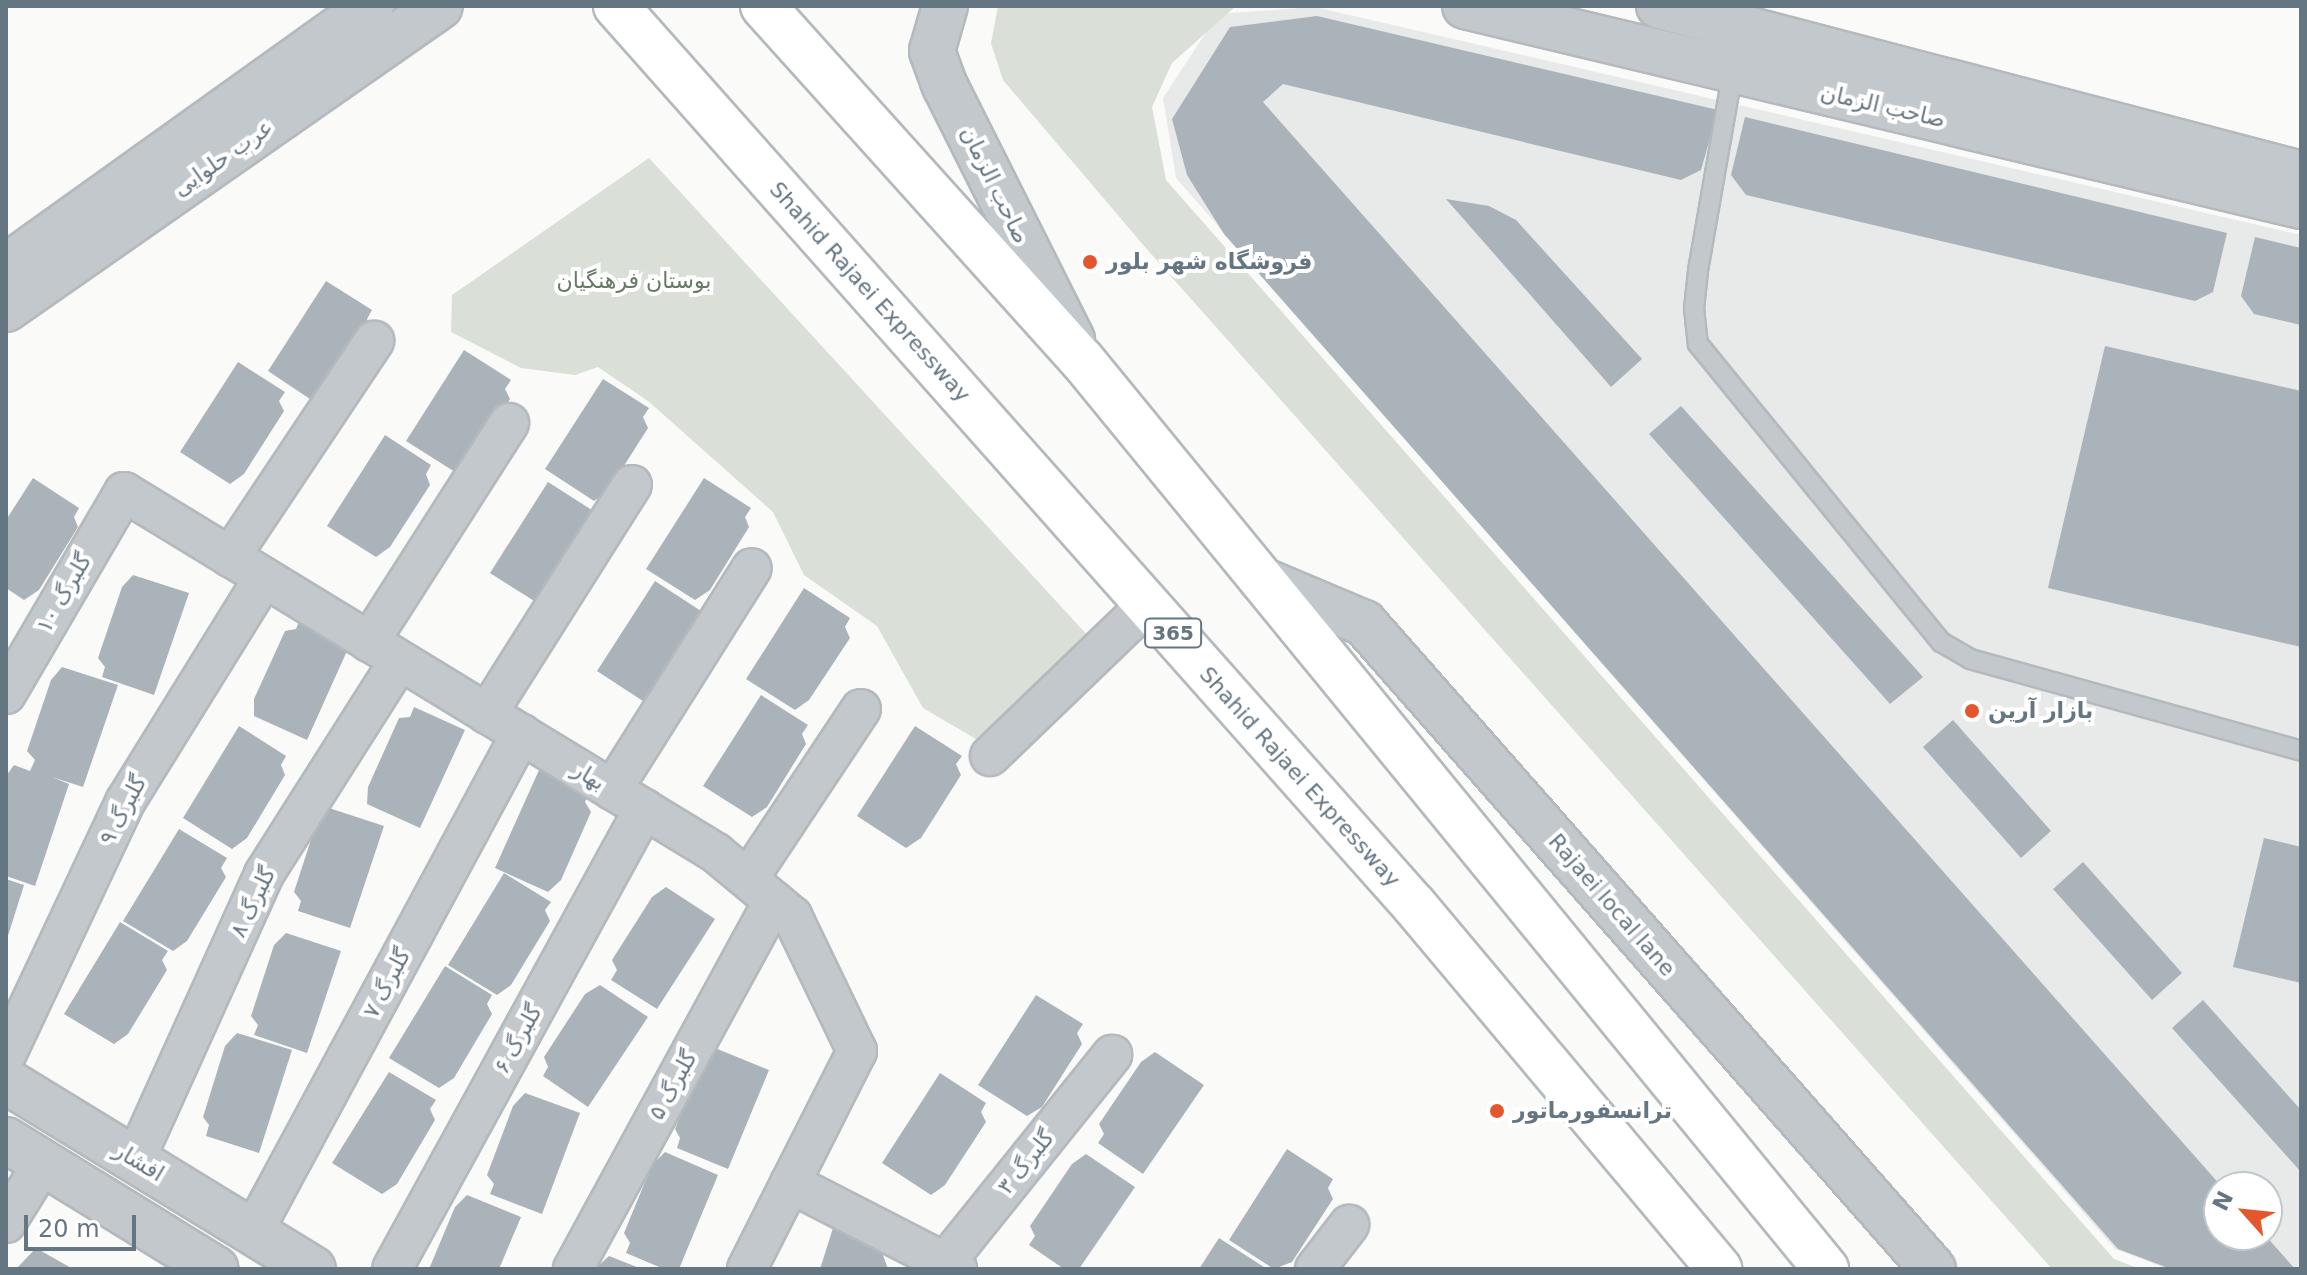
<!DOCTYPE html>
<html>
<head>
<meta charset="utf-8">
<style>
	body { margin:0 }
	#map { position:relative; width:2307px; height:1275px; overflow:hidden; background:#fafaf8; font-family:"DejaVu Sans","Noto Naskh Arabic",sans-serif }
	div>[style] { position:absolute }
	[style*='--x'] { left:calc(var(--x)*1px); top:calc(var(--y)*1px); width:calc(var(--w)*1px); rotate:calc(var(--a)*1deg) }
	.built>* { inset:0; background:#e8e9e9 }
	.green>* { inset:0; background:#dadfd7 }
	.building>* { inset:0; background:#aab3b9 }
	.roads { filter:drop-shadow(2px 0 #b4b9bd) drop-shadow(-2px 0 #b4b9bd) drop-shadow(0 2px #b4b9bd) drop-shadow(0 -2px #b4b9bd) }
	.service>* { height:18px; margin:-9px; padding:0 9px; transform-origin:9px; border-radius:9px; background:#c3c8cc }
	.minor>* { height:38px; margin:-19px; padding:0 19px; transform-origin:19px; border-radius:19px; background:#c3c8cc }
	.tertiary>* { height:44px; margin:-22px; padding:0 22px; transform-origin:22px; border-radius:22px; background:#c3c8cc }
	.trunk>* { height:44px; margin:-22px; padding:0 22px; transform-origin:22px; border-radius:22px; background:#fff }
	.dots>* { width:22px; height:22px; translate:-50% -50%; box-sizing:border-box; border:4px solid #fff; border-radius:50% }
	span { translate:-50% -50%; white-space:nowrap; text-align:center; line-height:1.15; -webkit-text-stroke:8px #fff; paint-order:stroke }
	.shield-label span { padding:2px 6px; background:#fff; border:2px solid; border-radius:6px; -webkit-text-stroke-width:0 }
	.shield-label { font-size:20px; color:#657683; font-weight:700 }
	.street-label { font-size:22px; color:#657683 }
	.poi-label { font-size:22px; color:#657683; font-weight:700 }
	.left { translate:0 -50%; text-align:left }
	.park-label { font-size:22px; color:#687a64 }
	.frame { position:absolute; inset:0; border:8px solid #657683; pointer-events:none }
	.north { position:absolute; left:2203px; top:1171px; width:80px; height:80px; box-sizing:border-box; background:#fff; border:2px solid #c1c8cd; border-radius:50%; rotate:297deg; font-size:22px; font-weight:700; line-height:32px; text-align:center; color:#657683 }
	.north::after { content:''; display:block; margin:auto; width:28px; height:36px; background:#e4572e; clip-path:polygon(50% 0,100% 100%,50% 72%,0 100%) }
	.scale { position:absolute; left:24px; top:1215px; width:112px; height:36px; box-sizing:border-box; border:4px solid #657683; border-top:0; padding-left:10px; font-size:24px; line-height:28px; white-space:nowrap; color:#657683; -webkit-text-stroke:6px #fff; paint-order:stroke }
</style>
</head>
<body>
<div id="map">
	<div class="built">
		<div style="clip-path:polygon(evenodd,1315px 7px,2301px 235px,2301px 1269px,2168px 1269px,2115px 1249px,1176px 178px,1163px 98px,1218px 14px,1315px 7px,2219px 1187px,2267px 1187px,2267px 1235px,2219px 1235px,2219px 1187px)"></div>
	</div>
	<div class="green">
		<div style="clip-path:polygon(998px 6px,1236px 6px,1172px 63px,1152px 107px,1166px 180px,2114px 1259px,2140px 1269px,2052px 1269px,1145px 247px,1003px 80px,991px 43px)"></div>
		<div style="clip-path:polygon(649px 158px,1089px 637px,976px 739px,923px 708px,877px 626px,804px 575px,773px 512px,648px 401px,598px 367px,575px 375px,521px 368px,451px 332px,452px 295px)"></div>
	</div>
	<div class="building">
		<div style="clip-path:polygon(1317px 16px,1718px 110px,1701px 170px,1681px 180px,1283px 84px,1263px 102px,2222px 1187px,2219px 1235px,2265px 1235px,2295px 1269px,2171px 1269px,2118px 1249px,1224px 234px,1187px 175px,1172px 119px,1230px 27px)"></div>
		<div style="clip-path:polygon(1745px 117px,2227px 233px,2213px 292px,2195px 301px,1746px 195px,1731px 175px)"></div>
		<div style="clip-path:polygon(1446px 199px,1489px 206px,1516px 220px,1642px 359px,1611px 387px)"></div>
		<div style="clip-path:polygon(2255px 237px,2301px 248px,2301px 325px,2254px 314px,2241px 296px)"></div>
		<div style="clip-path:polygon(326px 281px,372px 310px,367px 319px,371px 330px,316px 403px,268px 371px)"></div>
		<div style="clip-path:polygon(2105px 346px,2301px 391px,2301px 647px,2048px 588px)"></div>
		<div style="clip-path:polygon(464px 350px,511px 380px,505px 389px,510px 399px,470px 462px,455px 472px,406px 441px)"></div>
		<div style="clip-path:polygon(238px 362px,285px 392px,279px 401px,284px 411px,244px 474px,230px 484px,180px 452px)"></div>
		<div style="clip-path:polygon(603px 379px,649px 408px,643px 417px,648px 428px,608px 491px,594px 501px,545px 469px)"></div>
		<div style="clip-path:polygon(1681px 406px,1923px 677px,1890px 704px,1649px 434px)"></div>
		<div style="clip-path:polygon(385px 435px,431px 465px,426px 474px,430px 485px,390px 547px,376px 557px,327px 526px)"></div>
		<div style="clip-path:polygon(33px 478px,79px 508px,74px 517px,78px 527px,39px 590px,24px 600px,6px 588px,6px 520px)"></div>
		<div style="clip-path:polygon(704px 478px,751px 508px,745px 517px,749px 527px,710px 590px,695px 600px,646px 569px)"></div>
		<div style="clip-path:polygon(548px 482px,595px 512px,539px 604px,490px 573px)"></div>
		<div style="clip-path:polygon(133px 575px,189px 593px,154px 695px,102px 677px,105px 667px,98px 658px,122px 587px)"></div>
		<div style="clip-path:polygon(655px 581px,701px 611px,696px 619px,701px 630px,646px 703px,597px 671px)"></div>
		<div style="clip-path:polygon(804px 588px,850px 618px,845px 627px,850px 638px,809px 700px,795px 710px,746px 679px)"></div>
		<div style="clip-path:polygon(300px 619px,351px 642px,307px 740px,254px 716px,254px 699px,285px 631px,296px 629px)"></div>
		<div style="clip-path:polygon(62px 667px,118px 685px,83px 787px,52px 777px,69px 784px,35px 886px,6px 876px,6px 776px,14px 765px,30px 771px,35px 760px,27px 751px,51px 680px)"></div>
		<div style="clip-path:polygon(761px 695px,808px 725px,802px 734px,806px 744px,767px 807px,752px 817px,703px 786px)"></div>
		<div style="clip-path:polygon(414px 707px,465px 730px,420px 828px,367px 804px,368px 787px,399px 718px,410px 717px)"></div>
		<div style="clip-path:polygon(1953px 720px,2051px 831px,2021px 858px,1923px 747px)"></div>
		<div style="clip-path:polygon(239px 726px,286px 756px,281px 765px,285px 775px,247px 838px,232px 849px,183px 818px)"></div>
		<div style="clip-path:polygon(915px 726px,962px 756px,956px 764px,961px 775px,921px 838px,906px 848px,857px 816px)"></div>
		<div style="clip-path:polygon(539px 770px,589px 793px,585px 802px,591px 812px,561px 880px,548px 892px,495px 868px)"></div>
		<div style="clip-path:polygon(329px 808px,384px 826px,350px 928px,298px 911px,301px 901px,294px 892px,317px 821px)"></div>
		<div style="clip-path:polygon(179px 829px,227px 858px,221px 868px,226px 877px,187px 941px,173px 951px,123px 921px)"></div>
		<div style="clip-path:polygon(2264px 838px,2301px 847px,2301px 983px,2233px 967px)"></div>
		<div style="clip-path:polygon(2083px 862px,2182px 973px,2152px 1000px,2053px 889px)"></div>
		<div style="clip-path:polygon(504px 873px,551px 902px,545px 910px,550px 921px,511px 985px,497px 995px,448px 965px)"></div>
		<div style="clip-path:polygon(6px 879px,24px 885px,7px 939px,6px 939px)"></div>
		<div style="clip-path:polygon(666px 887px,715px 919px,657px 1009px,611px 980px,617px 970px,612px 960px,652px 897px)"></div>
		<div style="clip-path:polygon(120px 922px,168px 951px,162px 960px,167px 970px,128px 1034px,114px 1044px,64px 1014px)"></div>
		<div style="clip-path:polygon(286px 933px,341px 951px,307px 1053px,254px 1035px,258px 1025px,251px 1016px,274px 945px)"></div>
		<div style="clip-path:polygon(445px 966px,492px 995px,487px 1004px,492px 1014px,454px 1078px,439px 1088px,389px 1058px)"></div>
		<div style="clip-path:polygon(600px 985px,648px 1017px,588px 1107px,543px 1076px,548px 1067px,544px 1057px,585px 994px)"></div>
		<div style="clip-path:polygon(1036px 995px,1083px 1024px,1077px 1033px,1082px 1044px,1042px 1107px,1027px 1116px,978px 1085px)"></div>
		<div style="clip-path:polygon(2203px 1000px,2301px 1110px,2301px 1172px,2172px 1028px)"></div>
		<div style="clip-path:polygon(237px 1033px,292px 1050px,259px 1153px,206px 1136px,209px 1125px,203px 1117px,225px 1046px)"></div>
		<div style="clip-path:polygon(715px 1048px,769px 1070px,728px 1169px,677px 1148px,680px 1138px,675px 1129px,703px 1060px)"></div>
		<div style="clip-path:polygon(1155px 1052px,1204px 1085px,1143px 1174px,1098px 1143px,1104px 1134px,1099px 1124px,1141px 1062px)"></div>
		<div style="clip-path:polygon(389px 1072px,436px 1100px,430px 1109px,435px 1120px,397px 1184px,382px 1194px,332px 1163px)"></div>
		<div style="clip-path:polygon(940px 1073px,986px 1103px,981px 1112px,986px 1122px,945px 1185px,931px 1195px,882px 1163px)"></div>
		<div style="clip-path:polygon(525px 1093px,580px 1113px,542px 1214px,490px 1194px,494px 1184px,487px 1175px,513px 1106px)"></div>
		<div style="clip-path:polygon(1287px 1149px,1333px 1179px,1328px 1188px,1333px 1199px,1292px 1262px,1274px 1269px,1229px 1240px)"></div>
		<div style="clip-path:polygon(665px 1152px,718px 1175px,679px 1269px,664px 1269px,626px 1253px,630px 1243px,624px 1233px,652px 1165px)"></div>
		<div style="clip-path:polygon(1086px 1154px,1135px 1187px,1079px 1269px,1064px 1269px,1029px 1245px,1035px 1236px,1030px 1226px,1072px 1164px)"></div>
		<div style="clip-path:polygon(467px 1195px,521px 1217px,499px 1269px,429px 1269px,455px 1207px)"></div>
		<div style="clip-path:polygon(833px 1228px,886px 1245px,883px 1255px,888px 1269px,820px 1269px)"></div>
		<div style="clip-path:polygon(1219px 1238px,1267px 1269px,1199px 1269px)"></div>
		<div style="clip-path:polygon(36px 1248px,73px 1269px,16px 1269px)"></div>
		<div style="clip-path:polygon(609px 1256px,642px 1269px,595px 1269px)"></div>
	</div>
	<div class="roads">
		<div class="service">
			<div style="--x:1733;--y:70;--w:204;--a:99.9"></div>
			<div style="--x:1698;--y:271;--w:37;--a:96"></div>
			<div style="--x:1694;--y:308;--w:36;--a:84"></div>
			<div style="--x:1698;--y:344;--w:385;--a:50.8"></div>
			<div style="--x:1941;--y:642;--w:34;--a:30"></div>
			<div style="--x:1970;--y:659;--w:344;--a:15.5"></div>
		</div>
		<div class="minor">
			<div style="--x:230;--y:557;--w:260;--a:-56.3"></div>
			<div style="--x:369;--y:642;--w:260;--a:-57.4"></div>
			<div style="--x:6;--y:694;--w:234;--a:-59.7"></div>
			<div style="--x:124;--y:492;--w:693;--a:31.37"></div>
			<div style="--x:716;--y:853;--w:99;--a:39.7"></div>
			<div style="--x:792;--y:916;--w:150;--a:64.3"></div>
			<div style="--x:857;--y:1051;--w:244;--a:116.8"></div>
			<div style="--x:487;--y:714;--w:271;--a:-57.7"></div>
			<div style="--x:990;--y:756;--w:218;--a:-43.9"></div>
			<div style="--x:612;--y:790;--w:262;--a:-57.8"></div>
			<div style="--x:748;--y:879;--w:204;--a:-56.4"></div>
			<div style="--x:6;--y:1055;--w:280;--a:-64.8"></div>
			<div style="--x:125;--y:802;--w:264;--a:-58.2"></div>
			<div style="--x:135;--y:1160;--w:314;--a:-65.7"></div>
			<div style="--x:264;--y:874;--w:252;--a:-57.6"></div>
			<div style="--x:790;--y:1183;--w:188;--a:27.2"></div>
			<div style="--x:6;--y:1223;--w:70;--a:-58.3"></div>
			<div style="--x:253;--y:1232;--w:566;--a:-61.71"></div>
			<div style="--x:392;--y:1269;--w:525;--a:-61.28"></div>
			<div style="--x:573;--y:1269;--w:419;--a:-61.4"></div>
			<div style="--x:940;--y:1269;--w:275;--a:-51.2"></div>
			<div style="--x:1315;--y:1269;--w:56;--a:-52.3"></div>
		</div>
		<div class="tertiary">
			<div style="--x:945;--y:6;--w:47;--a:106.1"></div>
			<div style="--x:932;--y:51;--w:37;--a:70"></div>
			<div style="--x:945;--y:86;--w:284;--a:63.4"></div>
			<div style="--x:1465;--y:6;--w:860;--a:13.45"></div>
			<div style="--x:1659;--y:6;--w:664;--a:14.66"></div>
			<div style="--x:6;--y:267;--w:449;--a:-35.6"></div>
			<div style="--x:6;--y:309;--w:529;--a:-34.92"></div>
			<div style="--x:1262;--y:580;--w:111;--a:22.9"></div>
			<div style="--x:1364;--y:623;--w:861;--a:48.63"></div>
			<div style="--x:6;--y:1081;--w:360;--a:31.5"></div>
			<div style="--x:6;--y:1140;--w:246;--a:31.6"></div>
		</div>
		<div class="trunk">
			<div style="--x:616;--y:6;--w:1202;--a:48.41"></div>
			<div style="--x:1414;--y:905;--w:475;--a:50"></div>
			<div style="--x:763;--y:6;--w:477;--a:48"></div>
			<div style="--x:1082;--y:360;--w:1175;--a:50.7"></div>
		</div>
	</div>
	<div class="dots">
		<div style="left:1090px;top:262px;background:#e4572e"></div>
		<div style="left:1972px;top:711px;background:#e4572e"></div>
		<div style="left:1497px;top:1111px;background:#e4572e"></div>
	</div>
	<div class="shield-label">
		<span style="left:1173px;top:633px">365</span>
	</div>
	<div class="street-label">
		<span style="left:1883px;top:106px;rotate:13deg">صاحب الزمان</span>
		<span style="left:223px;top:158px;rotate:-35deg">عرب حلوایی</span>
		<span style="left:995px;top:185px;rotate:64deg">صاحب الزمان</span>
		<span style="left:870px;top:292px;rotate:48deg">Shahid Rajaei Expressway</span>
		<span style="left:64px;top:593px;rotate:-60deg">گلبرگ ۱۰</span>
		<span style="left:589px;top:776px;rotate:31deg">بهار</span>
		<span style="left:1300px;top:777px;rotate:48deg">Shahid Rajaei Expressway</span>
		<span style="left:123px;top:810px;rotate:-62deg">گلبرگ ۹</span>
		<span style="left:253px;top:902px;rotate:-64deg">گلبرگ ۸</span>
		<span style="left:1612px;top:905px;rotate:49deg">Rajaei local lane</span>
		<span style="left:387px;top:983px;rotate:-62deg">گلبرگ ۷</span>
		<span style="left:518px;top:1039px;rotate:-61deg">گلبرگ ۶</span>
		<span style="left:673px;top:1085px;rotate:-61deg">گلبرگ ۵</span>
		<span style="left:139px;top:1162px;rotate:31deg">افشار</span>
		<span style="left:1026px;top:1162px;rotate:-51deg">گلبرگ ۳</span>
	</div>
	<div class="poi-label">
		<span class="left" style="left:1106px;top:262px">فروشگاه شهر بلور</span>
		<span class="left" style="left:1988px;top:711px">بازار آرین</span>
		<span class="left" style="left:1513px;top:1111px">ترانسفورماتور</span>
	</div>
	<div class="park-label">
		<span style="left:634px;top:281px">بوستان فرهنگیان</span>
	</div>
	<div class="frame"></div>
	<div class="north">N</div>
	<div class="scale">20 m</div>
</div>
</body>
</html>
